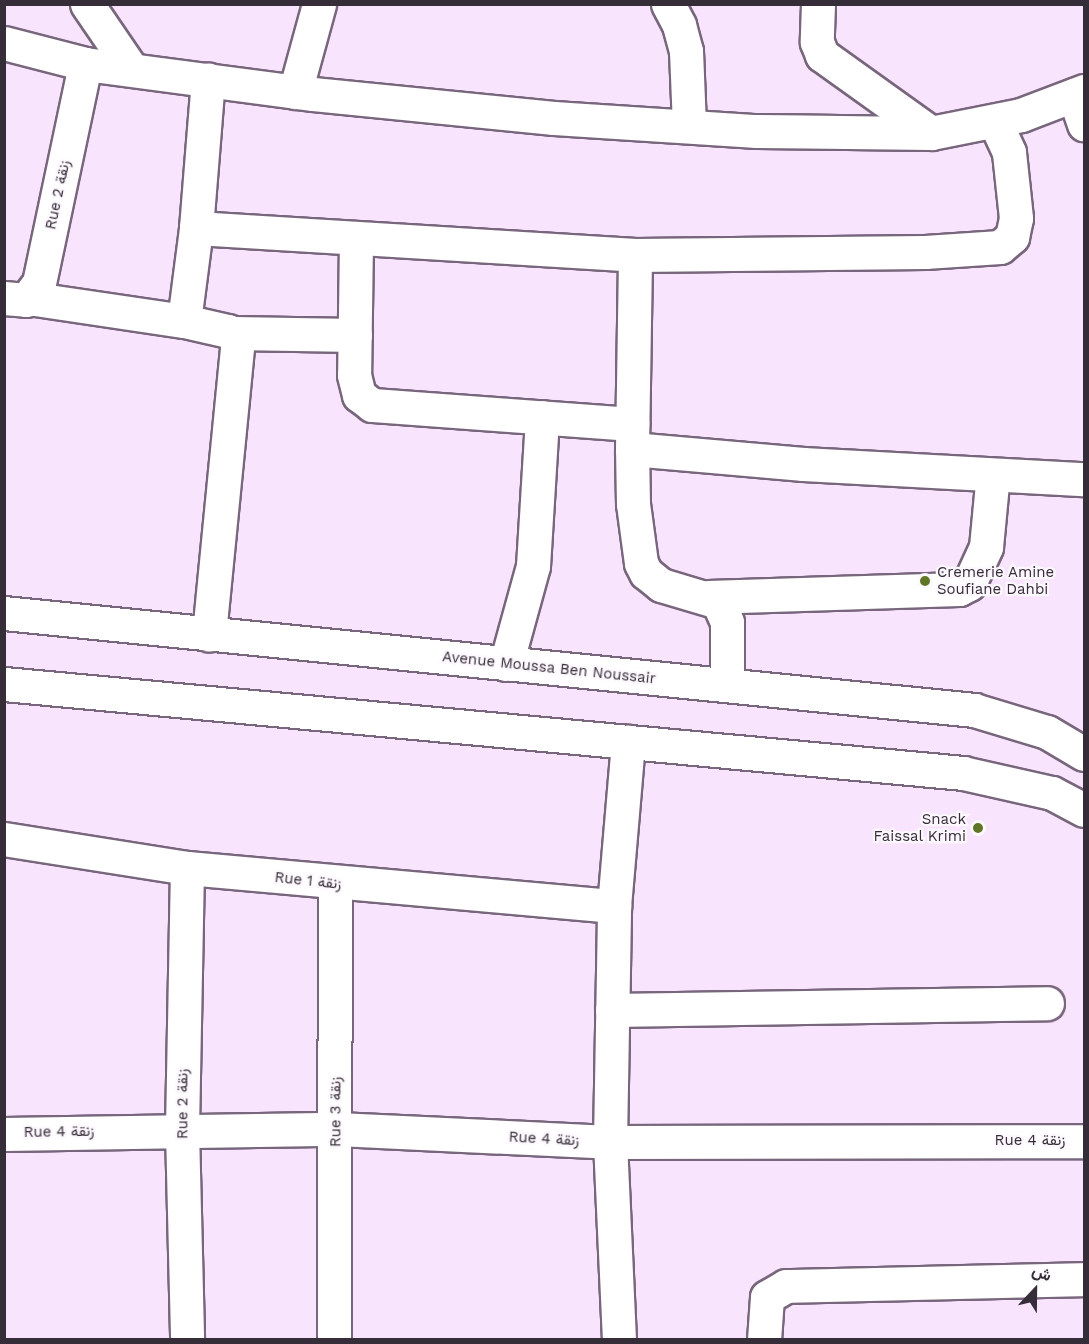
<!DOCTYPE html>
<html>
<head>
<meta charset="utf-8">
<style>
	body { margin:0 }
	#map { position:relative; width:1089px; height:1344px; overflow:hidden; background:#f9e4fe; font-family:"Work Sans",Vazirmatn,sans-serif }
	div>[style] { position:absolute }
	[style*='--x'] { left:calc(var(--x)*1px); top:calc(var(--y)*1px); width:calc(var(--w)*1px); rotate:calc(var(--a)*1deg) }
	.roads { filter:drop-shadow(2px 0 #78667c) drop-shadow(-2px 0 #78667c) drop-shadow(0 2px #78667c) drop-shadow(0 -2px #78667c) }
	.minor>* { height:33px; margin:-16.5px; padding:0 16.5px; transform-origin:16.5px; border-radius:16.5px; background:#fff }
	.dots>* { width:16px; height:16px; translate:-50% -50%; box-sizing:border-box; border:3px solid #fcf8fd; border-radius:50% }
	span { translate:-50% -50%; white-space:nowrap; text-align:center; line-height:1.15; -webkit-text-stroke:4.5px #fcf8fd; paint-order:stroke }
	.street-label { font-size:15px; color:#352d37 }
	.poi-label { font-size:15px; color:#352d37 }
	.left { translate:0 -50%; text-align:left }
	.right { translate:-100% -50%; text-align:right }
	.frame { position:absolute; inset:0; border:6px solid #352d37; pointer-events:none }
	.north { position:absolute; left:1005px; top:1260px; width:60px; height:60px; -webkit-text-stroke:4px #fcf8fd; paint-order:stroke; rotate:22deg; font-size:16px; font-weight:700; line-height:24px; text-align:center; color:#352d37 }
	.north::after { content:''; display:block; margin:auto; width:21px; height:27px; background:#352d37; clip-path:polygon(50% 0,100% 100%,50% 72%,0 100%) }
</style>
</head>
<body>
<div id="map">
	<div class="roads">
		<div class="minor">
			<div style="--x:87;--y:4;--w:76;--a:55.7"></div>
			<div style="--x:668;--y:4;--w:24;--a:62"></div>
			<div style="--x:679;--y:25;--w:27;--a:75"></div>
			<div style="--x:686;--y:51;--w:74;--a:87.7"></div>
			<div style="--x:818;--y:4;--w:38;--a:92"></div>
			<div style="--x:817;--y:42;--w:14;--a:69"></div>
			<div style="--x:822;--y:55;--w:134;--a:35.6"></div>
			<div style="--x:4;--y:43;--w:84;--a:14.5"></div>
			<div style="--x:85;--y:64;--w:230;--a:7.5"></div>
			<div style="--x:313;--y:94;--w:242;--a:5.7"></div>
			<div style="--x:554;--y:118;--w:203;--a:3.7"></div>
			<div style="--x:757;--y:131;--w:174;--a:0.7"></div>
			<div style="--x:931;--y:133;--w:92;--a:-11.3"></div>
			<div style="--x:1021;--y:115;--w:67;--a:-20.9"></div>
			<div style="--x:295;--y:92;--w:91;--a:-74.7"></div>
			<div style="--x:1074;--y:95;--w:31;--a:71"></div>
			<div style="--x:196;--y:228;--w:440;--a:3.5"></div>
			<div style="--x:356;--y:240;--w:135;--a:90.8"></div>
			<div style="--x:354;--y:375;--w:21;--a:76"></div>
			<div style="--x:359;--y:395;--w:16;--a:38"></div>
			<div style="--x:372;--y:405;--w:261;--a:4.2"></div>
			<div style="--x:4;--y:298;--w:22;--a:5"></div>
			<div style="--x:26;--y:300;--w:21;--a:-53"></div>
			<div style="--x:39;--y:283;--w:224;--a:-78.1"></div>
			<div style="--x:28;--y:298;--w:158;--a:8.4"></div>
			<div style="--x:184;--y:321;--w:45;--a:12.8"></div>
			<div style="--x:228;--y:331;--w:12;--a:35"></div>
			<div style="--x:238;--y:338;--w:298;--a:95.6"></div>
			<div style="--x:184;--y:321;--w:94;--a:-82.6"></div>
			<div style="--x:196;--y:228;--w:149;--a:-85.4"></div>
			<div style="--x:234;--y:333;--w:121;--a:0.9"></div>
			<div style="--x:632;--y:449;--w:172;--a:5"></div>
			<div style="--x:803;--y:464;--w:281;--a:3.1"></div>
			<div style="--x:708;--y:597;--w:251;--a:-1.8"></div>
			<div style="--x:959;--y:589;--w:11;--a:-27"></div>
			<div style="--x:969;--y:584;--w:41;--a:-65.3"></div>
			<div style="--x:986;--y:547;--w:63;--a:-84.6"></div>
			<div style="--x:992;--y:484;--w:11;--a:-117"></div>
			<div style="--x:4;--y:613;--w:975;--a:5.71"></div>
			<div style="--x:974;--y:710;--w:76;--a:16.8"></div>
			<div style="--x:1047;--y:732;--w:43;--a:30.7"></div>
			<div style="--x:506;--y:664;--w:102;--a:-74.6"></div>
			<div style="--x:533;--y:566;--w:149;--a:-86.5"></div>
			<div style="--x:4;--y:684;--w:963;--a:5.3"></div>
			<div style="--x:963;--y:773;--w:91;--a:12.7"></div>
			<div style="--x:1052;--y:793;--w:36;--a:28"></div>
			<div style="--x:727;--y:685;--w:63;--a:-90"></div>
			<div style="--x:727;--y:622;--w:22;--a:-114"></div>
			<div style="--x:718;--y:602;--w:59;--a:-163.4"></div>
			<div style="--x:661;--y:585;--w:19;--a:-141"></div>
			<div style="--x:646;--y:573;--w:11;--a:-117"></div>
			<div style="--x:641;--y:563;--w:60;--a:-97.7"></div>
			<div style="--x:633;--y:504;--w:55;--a:-91"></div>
			<div style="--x:632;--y:449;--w:194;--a:-89.1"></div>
			<div style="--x:635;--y:255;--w:290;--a:-0.6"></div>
			<div style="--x:925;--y:252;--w:75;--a:-3.8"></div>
			<div style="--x:1000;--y:247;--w:16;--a:-40"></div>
			<div style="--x:1012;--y:237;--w:19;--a:-78"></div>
			<div style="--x:1016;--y:218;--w:66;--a:-96.1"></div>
			<div style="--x:1009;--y:152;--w:33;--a:-115"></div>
			<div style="--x:4;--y:839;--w:185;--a:9"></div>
			<div style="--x:187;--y:868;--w:429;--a:5.1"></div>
			<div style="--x:187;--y:868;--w:262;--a:91.1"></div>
			<div style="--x:182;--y:1130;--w:210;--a:88.6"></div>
			<div style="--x:612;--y:1010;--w:435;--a:-0.9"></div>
			<div style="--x:4;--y:1134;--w:333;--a:-0.9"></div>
			<div style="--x:337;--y:1129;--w:273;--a:2.7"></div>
			<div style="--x:610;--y:1142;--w:474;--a:-0.1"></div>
			<div style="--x:334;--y:1340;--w:456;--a:-89.9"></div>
			<div style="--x:619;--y:1340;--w:198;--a:-92.6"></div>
			<div style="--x:610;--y:1142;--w:236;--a:-89"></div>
			<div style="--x:614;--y:906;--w:165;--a:-85.1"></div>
			<div style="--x:764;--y:1340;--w:43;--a:-86"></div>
			<div style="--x:767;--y:1297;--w:22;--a:-30"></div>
			<div style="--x:786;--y:1286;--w:298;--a:-1.3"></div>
		</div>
	</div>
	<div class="dots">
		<div style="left:925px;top:581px;background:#607627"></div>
		<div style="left:978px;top:828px;background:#607627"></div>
	</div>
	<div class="street-label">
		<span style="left:58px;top:195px;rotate:-78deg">Rue 2 زنقة</span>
		<span style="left:549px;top:668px;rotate:6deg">Avenue Moussa Ben Noussair</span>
		<span style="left:308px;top:881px;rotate:6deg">Rue 1 زنقة</span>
		<span style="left:183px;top:1104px;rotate:-90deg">Rue 2 زنقة</span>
		<span style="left:336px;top:1112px;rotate:-90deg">Rue 3 زنقة</span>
		<span style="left:59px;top:1132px;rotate:-1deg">Rue 4 زنقة</span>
		<span style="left:544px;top:1139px;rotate:3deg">Rue 4 زنقة</span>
		<span style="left:1030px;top:1141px">Rue 4 زنقة</span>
	</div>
	<div class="poi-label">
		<span class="left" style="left:937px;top:581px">Cremerie Amine<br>Soufiane Dahbi</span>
		<span class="right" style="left:966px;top:828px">Snack<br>Faissal Krimi</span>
	</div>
	<div class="frame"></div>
	<div class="north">ش</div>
</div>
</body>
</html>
